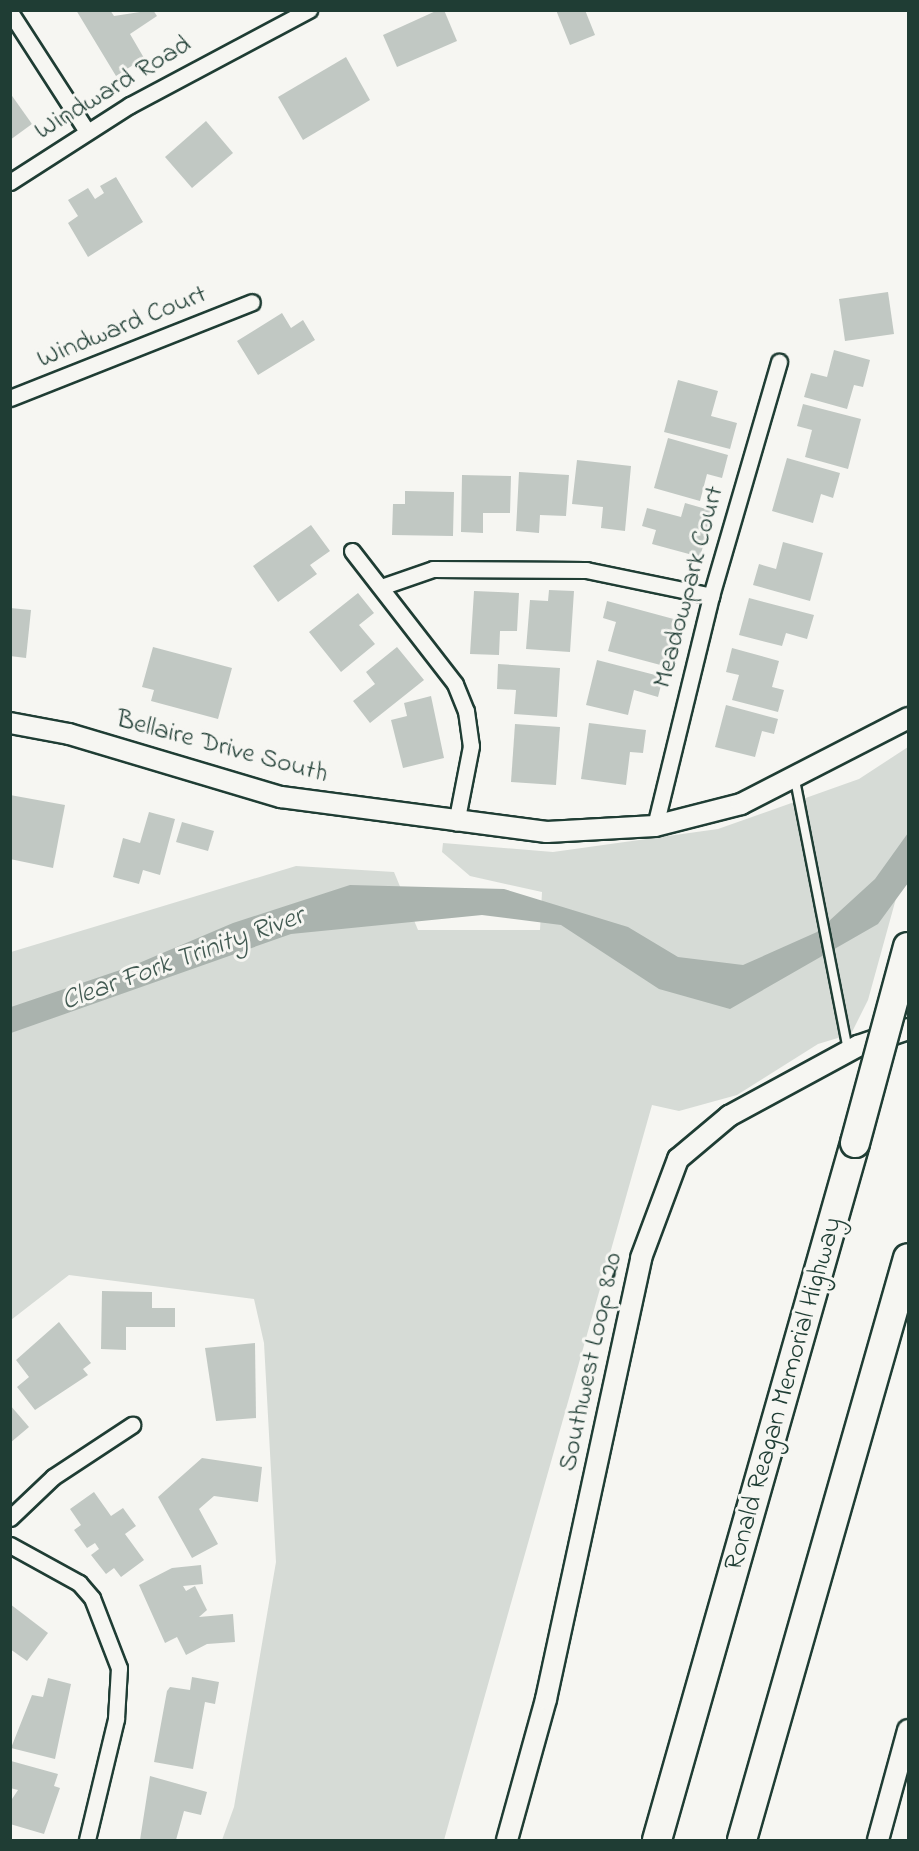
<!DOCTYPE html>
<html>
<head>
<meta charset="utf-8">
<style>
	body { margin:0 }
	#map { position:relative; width:919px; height:1851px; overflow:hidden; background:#f6f6f2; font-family:"Indie Flower",sans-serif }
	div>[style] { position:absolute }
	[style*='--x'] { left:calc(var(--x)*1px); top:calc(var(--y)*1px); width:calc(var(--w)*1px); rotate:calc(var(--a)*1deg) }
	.green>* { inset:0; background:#d6dbd6 }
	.water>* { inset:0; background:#aab3ae }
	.building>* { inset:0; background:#c1c8c3 }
	.roads { filter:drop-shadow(2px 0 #1f3d34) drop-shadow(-2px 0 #1f3d34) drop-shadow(0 2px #1f3d34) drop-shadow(0 -2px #1f3d34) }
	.service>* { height:8px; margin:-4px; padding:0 4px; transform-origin:4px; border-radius:4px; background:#f6f6f2 }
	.minor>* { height:15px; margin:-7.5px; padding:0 7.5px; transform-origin:7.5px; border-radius:7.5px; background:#f6f6f2 }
	.tertiary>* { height:20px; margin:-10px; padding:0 10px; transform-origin:10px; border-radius:10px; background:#f6f6f2 }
	.motorway>* { height:28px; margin:-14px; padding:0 14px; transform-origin:14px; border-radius:14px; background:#f6f6f2 }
	.bridges { filter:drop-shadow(2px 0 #1f3d34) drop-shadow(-2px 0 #1f3d34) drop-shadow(0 2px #1f3d34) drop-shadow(0 -2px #1f3d34) }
	.motorway-bridge>* { height:28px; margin:-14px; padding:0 14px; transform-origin:14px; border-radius:14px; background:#f6f6f2 }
	span { translate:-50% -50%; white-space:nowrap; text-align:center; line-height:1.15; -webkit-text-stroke:6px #f6f6f2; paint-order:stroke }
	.street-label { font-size:27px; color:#1f3d34 }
	.water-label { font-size:28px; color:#425a52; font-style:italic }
	.frame { position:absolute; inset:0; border:12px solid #1f3d34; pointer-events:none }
</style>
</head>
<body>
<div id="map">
	<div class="green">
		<div style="clip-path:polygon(908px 747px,908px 855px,868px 1000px,851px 1034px,818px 1044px,737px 1095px,679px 1111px,652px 1105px,444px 1840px,222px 1840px,234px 1807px,276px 1562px,264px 1343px,254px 1299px,69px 1275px,11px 1320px,11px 952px,296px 866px,394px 872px,418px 930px,540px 930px,542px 892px,470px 876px,442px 852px,443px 843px,553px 852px,718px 829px,859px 779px)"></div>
	</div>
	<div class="water">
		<div style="clip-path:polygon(908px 833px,908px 883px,878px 924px,730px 1009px,659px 989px,561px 925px,482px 915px,291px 934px,11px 1033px,11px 1007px,132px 966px,233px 923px,350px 885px,504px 889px,628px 927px,678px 957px,743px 965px,817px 932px,875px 879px)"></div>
	</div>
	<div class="building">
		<div style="clip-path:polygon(76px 10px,110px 10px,114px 16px,153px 10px,157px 16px,130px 34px,144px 58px,116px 76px)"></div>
		<div style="clip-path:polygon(438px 10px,444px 10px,457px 41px,397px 67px,383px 35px)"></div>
		<div style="clip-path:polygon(556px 10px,585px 10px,595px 35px,570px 45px)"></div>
		<div style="clip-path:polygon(346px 57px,370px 100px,303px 140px,278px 97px)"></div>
		<div style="clip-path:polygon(10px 93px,32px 124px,10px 140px)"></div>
		<div style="clip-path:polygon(206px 121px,233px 153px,192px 188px,165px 157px)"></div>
		<div style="clip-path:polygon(116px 177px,143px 222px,88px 257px,68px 223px,78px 216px,68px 200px,88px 188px,95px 199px,104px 193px,100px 186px)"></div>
		<div style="clip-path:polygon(888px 292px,894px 334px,845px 341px,839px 299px)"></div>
		<div style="clip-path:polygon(282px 313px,291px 328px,303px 320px,315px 340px,258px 375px,237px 341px)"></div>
		<div style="clip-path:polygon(834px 350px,870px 360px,863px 387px,854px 385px,847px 409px,804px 397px,811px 373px,827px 377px)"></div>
		<div style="clip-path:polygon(678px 380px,718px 391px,711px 416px,737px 423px,730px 449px,664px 432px)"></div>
		<div style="clip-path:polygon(803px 404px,861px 419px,848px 469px,805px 457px,812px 430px,797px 426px)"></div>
		<div style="clip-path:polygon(668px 438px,728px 455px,722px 478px,707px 474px,700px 501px,654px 488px)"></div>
		<div style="clip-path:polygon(787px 458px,840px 473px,833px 498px,821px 494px,813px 523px,772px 511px)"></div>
		<div style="clip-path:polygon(577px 460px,631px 466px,625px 531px,601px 528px,603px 507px,572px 504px)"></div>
		<div style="clip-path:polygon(519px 472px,569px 475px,566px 516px,540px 515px,539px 533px,516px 531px)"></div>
		<div style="clip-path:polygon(462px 475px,511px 476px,510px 513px,483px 513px,483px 533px,461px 532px)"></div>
		<div style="clip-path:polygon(405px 491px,454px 492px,453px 536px,392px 535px,393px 504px,405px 504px)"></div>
		<div style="clip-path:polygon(685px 503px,713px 511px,700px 557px,652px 544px,656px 530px,642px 526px,647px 508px,681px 517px)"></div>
		<div style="clip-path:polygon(311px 525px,330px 551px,310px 565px,317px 574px,278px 602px,253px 566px)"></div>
		<div style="clip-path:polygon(783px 542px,823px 553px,810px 601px,753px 585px,759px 564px,776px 569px)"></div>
		<div style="clip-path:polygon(549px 590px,574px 591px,570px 652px,526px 649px,530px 600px,548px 601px)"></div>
		<div style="clip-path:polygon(474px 591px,519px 593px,517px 631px,500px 631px,499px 655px,470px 654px)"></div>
		<div style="clip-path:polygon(358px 593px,374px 613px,359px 625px,375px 644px,341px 672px,309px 632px)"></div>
		<div style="clip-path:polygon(749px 598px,814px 615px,807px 639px,786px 633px,782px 646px,739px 635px)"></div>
		<div style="clip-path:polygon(607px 601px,681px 621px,668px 667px,608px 651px,616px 622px,603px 618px)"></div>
		<div style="clip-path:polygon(10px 608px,31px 610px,26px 658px,10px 656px)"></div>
		<div style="clip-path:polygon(153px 647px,232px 668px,218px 719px,151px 701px,154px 690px,142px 687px)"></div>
		<div style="clip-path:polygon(397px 647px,424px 680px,370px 723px,353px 701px,375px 684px,366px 672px)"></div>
		<div style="clip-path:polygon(732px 648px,779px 661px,772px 687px,784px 690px,778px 712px,732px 700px,739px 675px,726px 672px)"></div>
		<div style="clip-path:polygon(597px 660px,663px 677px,658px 697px,634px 690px,628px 715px,586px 705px)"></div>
		<div style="clip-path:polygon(498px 664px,560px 668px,557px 717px,514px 714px,516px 690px,497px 689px)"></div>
		<div style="clip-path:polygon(431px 696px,444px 758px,403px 768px,391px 720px,407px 716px,404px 703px)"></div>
		<div style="clip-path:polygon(726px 705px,778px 719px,774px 734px,762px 731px,755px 757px,715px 747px)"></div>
		<div style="clip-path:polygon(589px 723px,646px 730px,643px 753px,630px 752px,626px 785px,581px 779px)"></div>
		<div style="clip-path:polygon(515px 724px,560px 727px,556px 785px,511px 782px)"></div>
		<div style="clip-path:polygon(10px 795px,65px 805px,53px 868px,10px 859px)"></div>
		<div style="clip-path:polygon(149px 812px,175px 819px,160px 875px,143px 870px,139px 884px,113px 877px,123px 838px,140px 843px)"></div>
		<div style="clip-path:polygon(182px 822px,214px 831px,208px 851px,176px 842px)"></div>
		<div style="clip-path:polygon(102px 1291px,152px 1292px,152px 1308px,175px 1308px,175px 1327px,126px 1327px,126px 1350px,101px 1349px)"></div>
		<div style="clip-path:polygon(59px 1322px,91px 1363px,83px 1369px,88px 1375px,35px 1410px,17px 1387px,29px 1377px,16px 1360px)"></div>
		<div style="clip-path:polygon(255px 1343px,256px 1418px,216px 1421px,205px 1348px)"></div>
		<div style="clip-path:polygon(10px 1405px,29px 1427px,10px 1443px)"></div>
		<div style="clip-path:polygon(202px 1458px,262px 1467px,258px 1502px,214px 1496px,199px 1509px,218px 1544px,192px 1558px,158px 1497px)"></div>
		<div style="clip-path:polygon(94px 1492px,111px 1516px,123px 1508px,136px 1526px,125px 1534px,144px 1560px,121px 1577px,114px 1568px,106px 1574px,91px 1555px,99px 1549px,95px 1543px,87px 1548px,74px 1530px,81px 1525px,70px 1509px)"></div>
		<div style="clip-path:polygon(201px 1565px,203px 1584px,183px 1586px,186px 1591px,195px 1586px,207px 1610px,199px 1617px,233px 1614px,235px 1642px,207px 1644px,186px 1655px,177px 1637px,165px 1643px,139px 1585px,172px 1568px)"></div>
		<div style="clip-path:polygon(10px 1604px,48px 1633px,27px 1661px,10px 1649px)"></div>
		<div style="clip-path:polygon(192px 1677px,219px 1682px,215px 1704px,205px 1702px,193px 1769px,154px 1762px,167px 1691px,170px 1687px,190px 1690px)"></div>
		<div style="clip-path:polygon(48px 1678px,71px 1684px,55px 1759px,11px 1748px,32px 1695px,43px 1697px)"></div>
		<div style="clip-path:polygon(11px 1761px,58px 1774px,54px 1786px,60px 1788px,44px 1834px,10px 1824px,10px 1802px,18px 1790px,10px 1788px)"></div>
		<div style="clip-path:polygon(150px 1776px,207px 1792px,201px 1815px,184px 1811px,176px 1840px,140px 1840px)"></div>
	</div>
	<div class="roads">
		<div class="service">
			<div style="--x:795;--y:780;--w:274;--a:78.9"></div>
		</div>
		<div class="minor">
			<div style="--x:10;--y:12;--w:140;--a:57.2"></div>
			<div style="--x:10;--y:182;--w:143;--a:-32.7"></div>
			<div style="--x:130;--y:105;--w:203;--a:-28"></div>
			<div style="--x:10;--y:398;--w:260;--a:-21.6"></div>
			<div style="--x:352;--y:551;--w:168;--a:52.2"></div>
			<div style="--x:455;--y:684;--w:29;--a:68"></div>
			<div style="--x:466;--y:711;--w:35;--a:82"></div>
			<div style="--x:471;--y:746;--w:78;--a:101"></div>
			<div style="--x:381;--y:587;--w:55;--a:-19.1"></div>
			<div style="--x:433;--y:569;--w:153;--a:0.4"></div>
			<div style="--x:586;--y:570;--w:128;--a:11.7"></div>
			<div style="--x:655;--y:826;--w:237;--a:-76.3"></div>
			<div style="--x:711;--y:596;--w:244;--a:-73.8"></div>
			<div style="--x:10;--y:1518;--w:59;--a:-43.6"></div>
			<div style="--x:53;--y:1477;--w:95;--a:-33.4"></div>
			<div style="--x:10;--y:1545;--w:79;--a:28.8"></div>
			<div style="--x:79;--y:1583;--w:20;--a:49"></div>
			<div style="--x:92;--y:1598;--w:75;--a:68.9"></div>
			<div style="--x:119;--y:1668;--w:51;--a:93.4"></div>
			<div style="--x:116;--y:1719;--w:124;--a:103.5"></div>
		</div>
		<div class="tertiary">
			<div style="--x:10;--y:723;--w:60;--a:10.6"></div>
			<div style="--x:69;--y:734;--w:221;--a:16.6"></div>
			<div style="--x:281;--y:797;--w:268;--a:7.5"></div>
			<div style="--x:547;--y:832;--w:108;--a:-3.2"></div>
			<div style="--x:655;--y:826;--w:89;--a:-14.3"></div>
			<div style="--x:741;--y:804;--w:188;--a:-27.2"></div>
			<div style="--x:507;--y:1840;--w:146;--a:-74.5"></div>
			<div style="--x:546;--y:1699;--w:451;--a:-77.8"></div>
			<div style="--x:641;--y:1258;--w:106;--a:-69.5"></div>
			<div style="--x:678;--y:1159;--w:67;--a:-40.1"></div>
			<div style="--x:729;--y:1116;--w:147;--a:-28.5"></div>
			<div style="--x:858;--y:1046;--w:53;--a:-18.8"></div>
			<div style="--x:878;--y:1840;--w:114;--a:-74.7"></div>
		</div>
		<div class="motorway">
			<div style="--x:657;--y:1840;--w:725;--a:-74.14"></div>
			<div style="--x:742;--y:1840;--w:605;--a:-74.08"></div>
		</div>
	</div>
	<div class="bridges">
		<div class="motorway-bridge">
			<div style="--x:855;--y:1143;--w:203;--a:-74.9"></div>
		</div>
	</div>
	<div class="street-label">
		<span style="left:113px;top:88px;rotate:-31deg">Windward Road</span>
		<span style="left:122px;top:327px;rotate:-22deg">Windward Court</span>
		<span style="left:689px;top:587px;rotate:-75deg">Meadowpark Court</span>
		<span style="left:222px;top:747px;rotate:15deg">Bellaire Drive South</span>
		<span style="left:591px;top:1362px;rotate:-78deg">Southwest Loop 820</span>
		<span style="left:784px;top:1394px;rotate:-74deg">Ronald Reagan Memorial Highway</span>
	</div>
	<div class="water-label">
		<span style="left:183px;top:960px;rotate:-20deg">Clear Fork Trinity River</span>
	</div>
	<div class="frame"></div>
</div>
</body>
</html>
